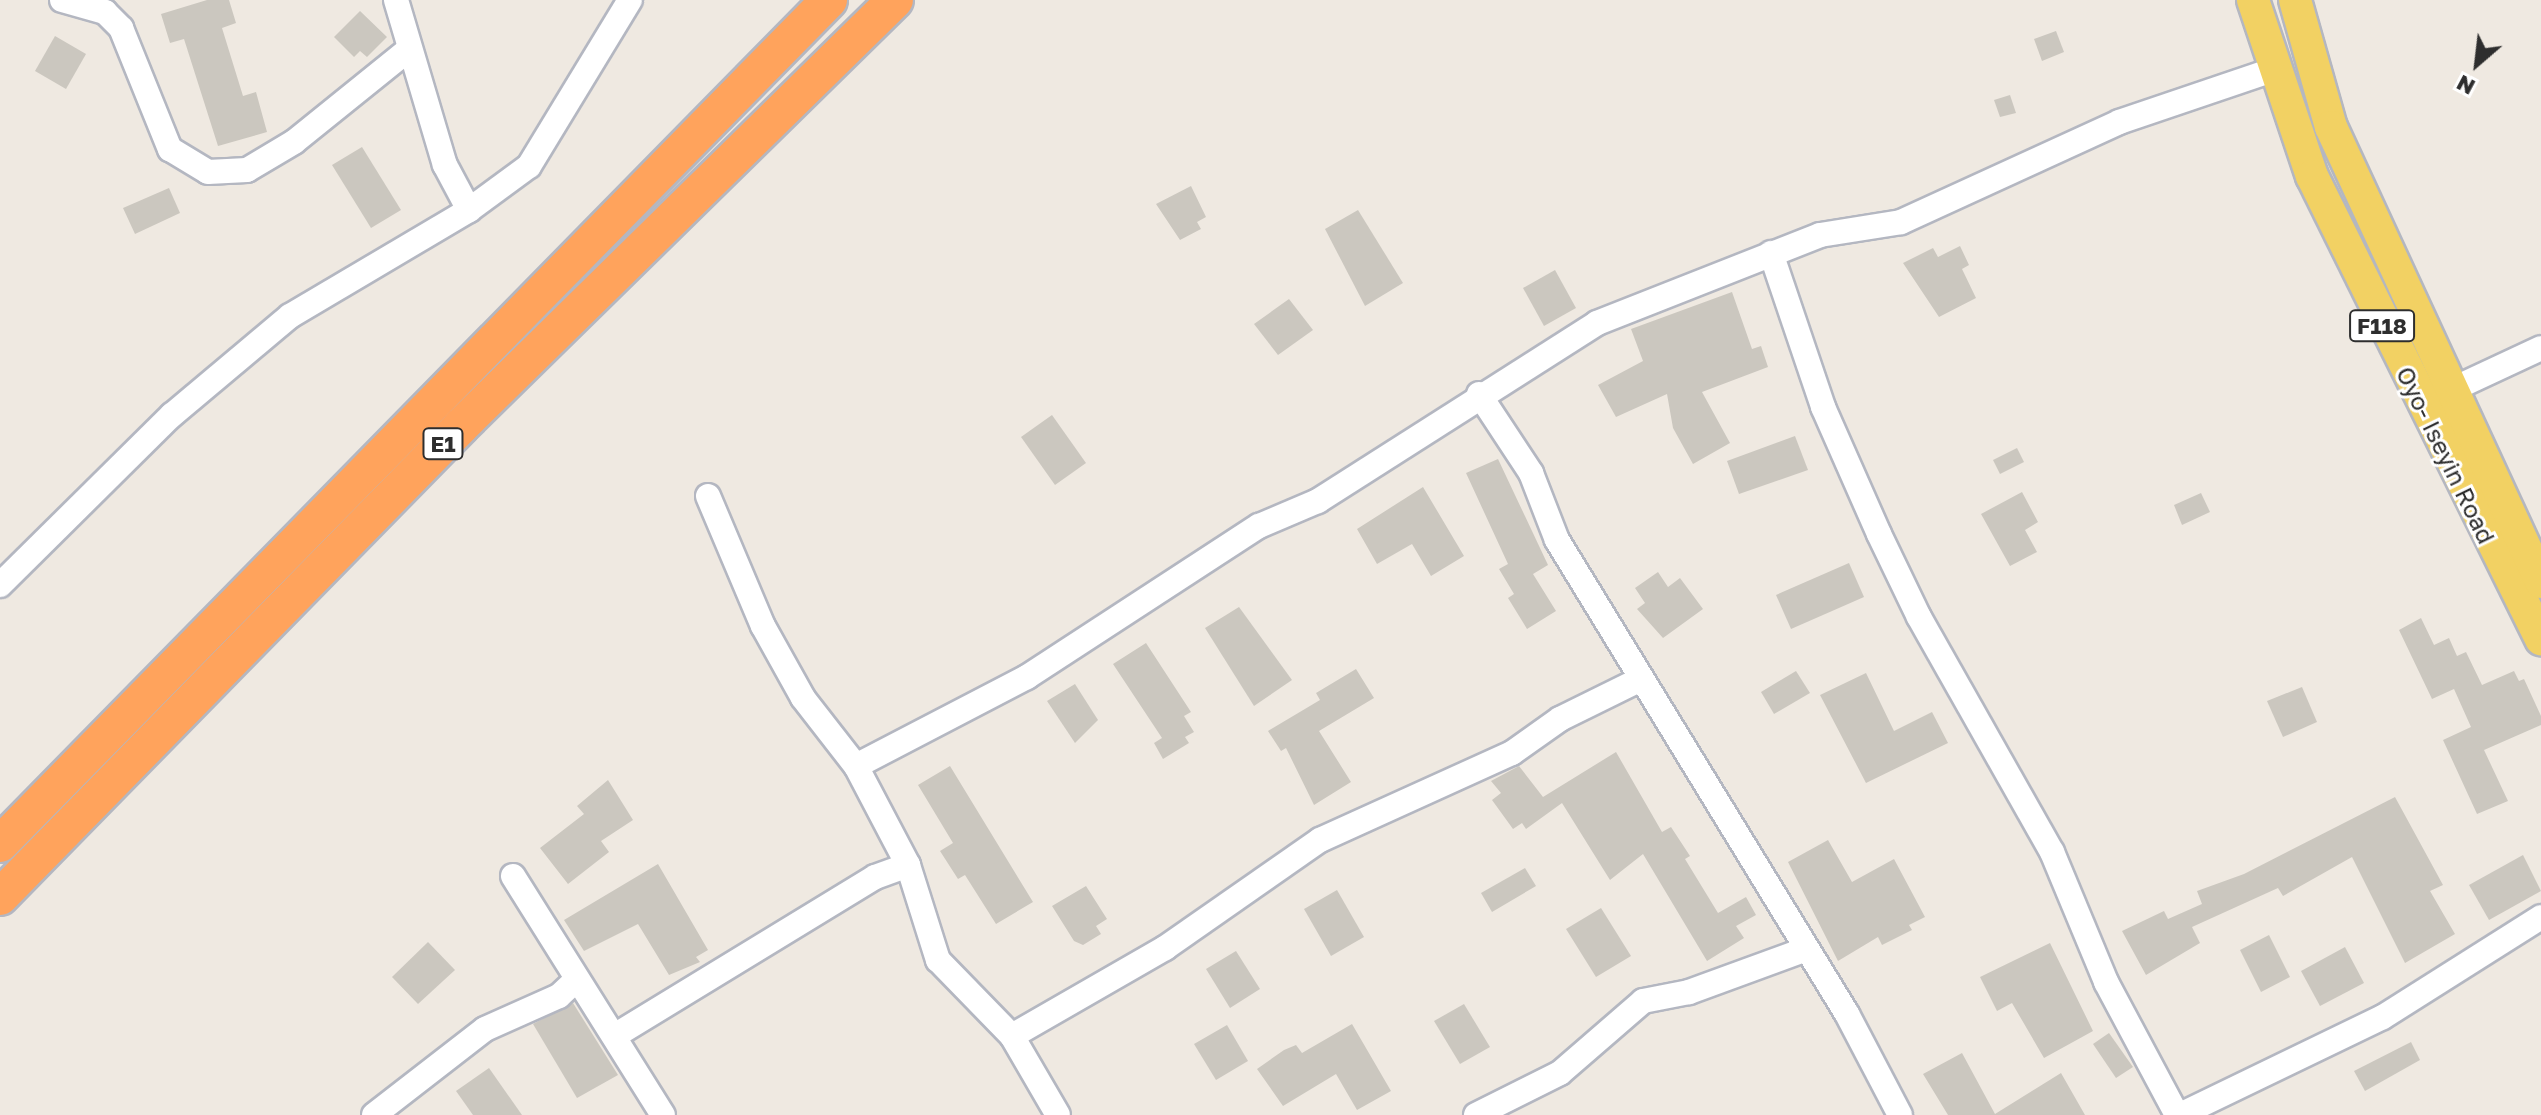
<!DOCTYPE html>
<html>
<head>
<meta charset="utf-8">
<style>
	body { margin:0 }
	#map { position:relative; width:2541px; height:1115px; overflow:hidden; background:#efe9e1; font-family:"Golos Text",sans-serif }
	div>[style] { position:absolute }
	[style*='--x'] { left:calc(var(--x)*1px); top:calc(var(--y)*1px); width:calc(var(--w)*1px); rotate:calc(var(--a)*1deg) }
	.building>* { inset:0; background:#cbc7bf }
	.roads { filter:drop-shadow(2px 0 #b4b7c1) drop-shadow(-2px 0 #b4b7c1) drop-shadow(0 2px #b4b7c1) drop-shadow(0 -2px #b4b7c1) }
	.minor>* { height:24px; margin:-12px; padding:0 12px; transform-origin:12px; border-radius:12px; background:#fff }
	.major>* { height:32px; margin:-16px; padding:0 16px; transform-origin:16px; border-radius:16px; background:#f2d163 }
	.highway>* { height:36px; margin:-18px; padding:0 18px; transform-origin:18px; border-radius:18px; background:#ffa35c }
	span { translate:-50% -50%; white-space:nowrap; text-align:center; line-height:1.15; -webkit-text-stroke:6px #fff; paint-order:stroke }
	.shield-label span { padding:2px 6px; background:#fff; border:2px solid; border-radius:6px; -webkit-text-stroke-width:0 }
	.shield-label { font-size:22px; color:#2e2e2e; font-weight:700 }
	.street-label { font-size:24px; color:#2e2e2e }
	.north { position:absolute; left:2437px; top:24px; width:80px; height:80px; -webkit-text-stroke:6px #fff; paint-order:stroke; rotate:208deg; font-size:22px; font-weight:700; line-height:32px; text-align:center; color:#2e2e2e }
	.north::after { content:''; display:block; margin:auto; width:28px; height:36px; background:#2e2e2e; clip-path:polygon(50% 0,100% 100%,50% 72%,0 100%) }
</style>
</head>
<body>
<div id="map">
	<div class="building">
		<div style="clip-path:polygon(207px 0,229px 0,236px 23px,222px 28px,243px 96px,256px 92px,267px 132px,218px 146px,184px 39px,170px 43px,161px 14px)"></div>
		<div style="clip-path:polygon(360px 11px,387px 37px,367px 57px,360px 51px,354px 57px,334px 37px)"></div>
		<div style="clip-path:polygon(2056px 31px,2064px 52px,2042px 61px,2034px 39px)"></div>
		<div style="clip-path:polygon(55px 36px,86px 54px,66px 89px,35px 71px)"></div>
		<div style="clip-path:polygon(2010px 95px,2016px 113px,2000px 117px,1994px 100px)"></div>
		<div style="clip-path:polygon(362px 147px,401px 210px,371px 228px,332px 165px)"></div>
		<div style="clip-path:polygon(1191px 186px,1206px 217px,1197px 222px,1201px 229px,1180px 240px,1156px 204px)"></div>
		<div style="clip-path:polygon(169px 188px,180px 213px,135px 234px,123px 208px)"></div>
		<div style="clip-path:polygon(1358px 210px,1403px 283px,1365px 306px,1325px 229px)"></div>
		<div style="clip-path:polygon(1960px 246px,1969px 265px,1962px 269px,1976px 298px,1939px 317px,1903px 263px,1933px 248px,1938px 257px)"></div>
		<div style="clip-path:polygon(1555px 270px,1576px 308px,1544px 326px,1523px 288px)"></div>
		<div style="clip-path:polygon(1732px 292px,1752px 349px,1761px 346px,1768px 367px,1702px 392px,1730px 443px,1693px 464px,1673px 428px,1667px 394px,1616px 417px,1598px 385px,1643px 361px,1631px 329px)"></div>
		<div style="clip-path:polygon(1289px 299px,1313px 330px,1278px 355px,1254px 324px)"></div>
		<div style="clip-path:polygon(1052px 415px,1086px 463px,1055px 485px,1021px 437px)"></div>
		<div style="clip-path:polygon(1795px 436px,1808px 470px,1739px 494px,1727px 461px)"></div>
		<div style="clip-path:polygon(2017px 448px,2024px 462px,2000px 474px,1993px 460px)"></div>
		<div style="clip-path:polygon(1498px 459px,1548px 565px,1533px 574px,1556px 611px,1527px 629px,1508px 598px,1514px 594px,1499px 569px,1508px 564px,1466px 473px)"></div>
		<div style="clip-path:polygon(1423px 487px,1464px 556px,1431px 576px,1412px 544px,1377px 564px,1357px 529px)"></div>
		<div style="clip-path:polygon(2022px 492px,2038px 522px,2025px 530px,2037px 552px,2010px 566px,1981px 514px)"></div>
		<div style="clip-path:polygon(2201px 493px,2210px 512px,2182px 525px,2174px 505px)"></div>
		<div style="clip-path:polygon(1849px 563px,1864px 597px,1791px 629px,1776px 595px)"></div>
		<div style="clip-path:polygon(1658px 572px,1668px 587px,1680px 578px,1703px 609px,1663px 638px,1637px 609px,1645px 603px,1635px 588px)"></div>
		<div style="clip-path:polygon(1239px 607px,1292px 680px,1254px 706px,1205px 628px)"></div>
		<div style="clip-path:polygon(2421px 618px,2434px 645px,2449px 638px,2457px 656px,2466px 652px,2482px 685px,2514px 671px,2519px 681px,2524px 679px,2541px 716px,2541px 725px,2484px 750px,2508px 801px,2477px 814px,2443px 740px,2471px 727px,2454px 689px,2432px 699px,2399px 630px)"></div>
		<div style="clip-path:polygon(1146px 643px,1191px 712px,1184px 716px,1194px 732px,1185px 737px,1189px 743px,1163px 759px,1154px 743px,1162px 738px,1113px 664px)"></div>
		<div style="clip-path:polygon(1356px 669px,1374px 698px,1319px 731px,1351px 782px,1314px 805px,1286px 748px,1281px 751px,1268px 731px,1320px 700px,1316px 693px)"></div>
		<div style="clip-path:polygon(1796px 671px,1810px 693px,1774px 714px,1761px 692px)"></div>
		<div style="clip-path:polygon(1866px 673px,1894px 731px,1932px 712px,1948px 743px,1866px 783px,1820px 695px)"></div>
		<div style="clip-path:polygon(1075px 684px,1098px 720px,1075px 743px,1047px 701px)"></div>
		<div style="clip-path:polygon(2302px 687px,2317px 722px,2283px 737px,2267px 701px)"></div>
		<div style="clip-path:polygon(1616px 752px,1662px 832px,1671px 827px,1690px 856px,1685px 859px,1718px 913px,1746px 897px,1756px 915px,1736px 926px,1744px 938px,1707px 961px,1643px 854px,1610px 880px,1562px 803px,1526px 829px,1522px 823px,1513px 829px,1492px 800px,1501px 793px,1491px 781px,1519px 766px,1543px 797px)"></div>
		<div style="clip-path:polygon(950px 766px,1033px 902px,996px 924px,965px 875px,958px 879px,940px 851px,953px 843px,918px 785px)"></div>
		<div style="clip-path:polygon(608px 780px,633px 820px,601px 841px,609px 852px,568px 884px,540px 848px,584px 814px,577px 806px)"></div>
		<div style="clip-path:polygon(2395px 797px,2443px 885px,2430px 891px,2455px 934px,2405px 963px,2352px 857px,2283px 896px,2278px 888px,2192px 927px,2200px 943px,2146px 975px,2122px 931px,2164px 911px,2168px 919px,2202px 904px,2197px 891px,2244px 874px)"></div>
		<div style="clip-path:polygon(1828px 840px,1852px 882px,1894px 859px,1925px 917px,1909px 925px,1912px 930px,1882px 945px,1878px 937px,1838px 961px,1788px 862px)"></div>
		<div style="clip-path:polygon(2523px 855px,2541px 891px,2489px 920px,2469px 885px)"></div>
		<div style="clip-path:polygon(658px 864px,708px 950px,696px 957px,700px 962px,669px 975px,638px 924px,584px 951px,564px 920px)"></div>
		<div style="clip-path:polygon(1525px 868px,1536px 886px,1492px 912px,1481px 893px)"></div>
		<div style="clip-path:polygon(1086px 886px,1107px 919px,1096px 926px,1101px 934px,1083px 945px,1074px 941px,1052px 906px)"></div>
		<div style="clip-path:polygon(1337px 890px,1364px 937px,1331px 956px,1304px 909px)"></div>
		<div style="clip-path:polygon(1601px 908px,1631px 956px,1596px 977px,1566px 929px)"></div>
		<div style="clip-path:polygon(2269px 935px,2290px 977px,2261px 992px,2240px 950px)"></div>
		<div style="clip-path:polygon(428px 942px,455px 970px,418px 1004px,392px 977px)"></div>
		<div style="clip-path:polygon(2050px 943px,2093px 1031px,2044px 1058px,2012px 1003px,1997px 1011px,1980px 977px)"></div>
		<div style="clip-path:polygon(2345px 947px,2364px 983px,2320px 1006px,2301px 971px)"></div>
		<div style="clip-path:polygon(1236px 951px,1260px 989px,1230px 1008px,1206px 969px)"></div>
		<div style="clip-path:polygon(573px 1003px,618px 1075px,577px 1098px,533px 1024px)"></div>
		<div style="clip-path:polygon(1464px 1004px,1490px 1047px,1460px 1064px,1434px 1021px)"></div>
		<div style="clip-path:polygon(1352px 1024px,1391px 1091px,1357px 1110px,1336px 1074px,1283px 1106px,1257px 1069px,1284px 1050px,1296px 1045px,1302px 1053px)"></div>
		<div style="clip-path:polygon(1227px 1025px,1248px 1061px,1216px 1080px,1194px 1044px)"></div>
		<div style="clip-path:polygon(2109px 1033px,2133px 1067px,2116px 1078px,2093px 1044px)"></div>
		<div style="clip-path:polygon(2411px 1042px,2420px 1060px,2365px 1091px,2354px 1071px)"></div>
		<div style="clip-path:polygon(1962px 1053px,1995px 1114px,2061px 1073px,2085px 1115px,1948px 1115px,1923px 1074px)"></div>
		<div style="clip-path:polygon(489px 1068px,522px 1115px,473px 1115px,456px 1091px)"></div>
	</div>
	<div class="roads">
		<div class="minor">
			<div style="--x:62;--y:0;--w:45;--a:15.6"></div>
			<div style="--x:105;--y:12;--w:23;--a:45"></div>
			<div style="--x:121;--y:28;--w:131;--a:68"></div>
			<div style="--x:170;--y:149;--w:44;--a:31.2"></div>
			<div style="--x:208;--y:172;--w:39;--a:-3"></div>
			<div style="--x:247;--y:170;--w:55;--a:-30.8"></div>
			<div style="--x:294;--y:142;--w:146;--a:-38.9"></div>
			<div style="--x:396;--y:0;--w:172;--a:73.5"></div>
			<div style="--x:445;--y:165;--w:51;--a:61.9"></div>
			<div style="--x:1771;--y:253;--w:163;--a:71.3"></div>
			<div style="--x:1823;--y:407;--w:139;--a:66.2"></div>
			<div style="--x:1879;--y:534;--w:92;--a:64.3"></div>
			<div style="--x:1919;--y:617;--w:270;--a:60.5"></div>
			<div style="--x:2052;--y:852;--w:141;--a:67.4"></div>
			<div style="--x:2106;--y:982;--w:151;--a:61.9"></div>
			<div style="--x:2451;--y:390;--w:99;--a:-25"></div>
			<div style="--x:1479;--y:394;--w:95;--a:56.6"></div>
			<div style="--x:1531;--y:473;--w:72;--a:68.8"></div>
			<div style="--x:1557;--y:540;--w:556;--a:58.54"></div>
			<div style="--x:1847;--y:1014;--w:114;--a:62.3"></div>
			<div style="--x:708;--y:496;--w:141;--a:67.1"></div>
			<div style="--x:763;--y:626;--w:82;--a:60.9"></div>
			<div style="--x:803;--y:698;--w:86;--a:52.1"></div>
			<div style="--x:856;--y:766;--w:112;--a:62.3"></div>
			<div style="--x:908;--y:865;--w:100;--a:72.5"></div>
			<div style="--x:938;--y:960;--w:106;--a:45.8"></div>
			<div style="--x:1012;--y:1036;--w:91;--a:59.8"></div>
			<div style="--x:0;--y:585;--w:242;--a:-44.7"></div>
			<div style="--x:172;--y:415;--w:154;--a:-40"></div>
			<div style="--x:290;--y:316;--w:208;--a:-30.6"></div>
			<div style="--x:469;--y:210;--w:74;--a:-36.3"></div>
			<div style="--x:529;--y:166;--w:194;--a:-58.7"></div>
			<div style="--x:856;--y:766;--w:193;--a:-27.5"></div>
			<div style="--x:1027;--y:677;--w:277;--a:-33.1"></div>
			<div style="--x:1259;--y:526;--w:64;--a:-23"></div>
			<div style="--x:1318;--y:501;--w:331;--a:-32.5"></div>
			<div style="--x:1597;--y:323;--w:240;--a:-21.5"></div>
			<div style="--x:1820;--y:235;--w:82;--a:-9.1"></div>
			<div style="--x:1901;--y:222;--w:240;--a:-24.6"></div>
			<div style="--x:2119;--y:122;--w:163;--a:-18.7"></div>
			<div style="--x:513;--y:876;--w:282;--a:57.9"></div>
			<div style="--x:616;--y:1035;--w:303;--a:-31.4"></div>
			<div style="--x:875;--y:877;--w:35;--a:-20"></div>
			<div style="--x:1012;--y:1036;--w:177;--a:-29.9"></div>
			<div style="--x:1165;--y:948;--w:189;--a:-34.9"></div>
			<div style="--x:1320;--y:840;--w:211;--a:-24.4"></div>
			<div style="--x:1512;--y:753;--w:59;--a:-35.3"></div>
			<div style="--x:1560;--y:719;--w:88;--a:-26.3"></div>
			<div style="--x:374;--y:1115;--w:140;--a:-37.8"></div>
			<div style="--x:485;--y:1029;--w:81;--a:-24"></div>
			<div style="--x:559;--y:996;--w:23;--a:-43"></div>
			<div style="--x:1476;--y:1115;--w:94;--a:-26.6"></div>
			<div style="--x:1560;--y:1073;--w:110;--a:-40.9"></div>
			<div style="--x:1643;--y:1001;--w:47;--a:-11.1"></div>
			<div style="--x:1689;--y:992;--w:122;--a:-20.1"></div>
			<div style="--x:2180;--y:1115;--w:225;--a:-25.8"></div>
			<div style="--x:2383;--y:1017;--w:187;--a:-32.3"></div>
		</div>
		<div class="major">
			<div style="--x:2253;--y:0;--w:186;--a:71.5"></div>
			<div style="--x:2312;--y:176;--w:517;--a:63.68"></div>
			<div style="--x:2295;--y:0;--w:132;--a:74.2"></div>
			<div style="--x:2331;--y:127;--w:501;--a:65.22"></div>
		</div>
		<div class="highway">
			<div style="--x:0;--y:844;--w:1183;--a:-45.51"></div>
			<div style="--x:0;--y:897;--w:659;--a:-45.61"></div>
			<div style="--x:461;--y:426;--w:608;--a:-44.47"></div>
		</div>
	</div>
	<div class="shield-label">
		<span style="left:2382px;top:326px">F118</span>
		<span style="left:443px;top:444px">E1</span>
	</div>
	<div class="street-label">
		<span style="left:2446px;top:455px;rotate:64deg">Oyo- Iseyin Road</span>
	</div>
	<div class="north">N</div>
</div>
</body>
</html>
